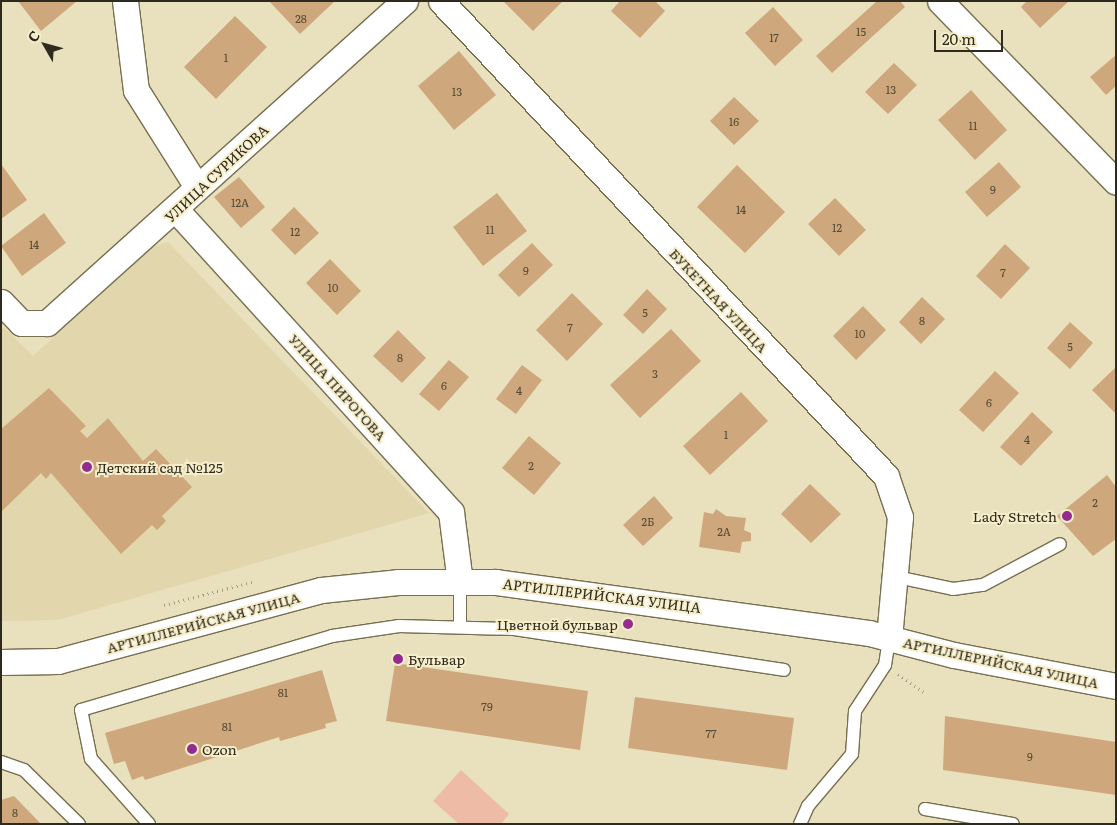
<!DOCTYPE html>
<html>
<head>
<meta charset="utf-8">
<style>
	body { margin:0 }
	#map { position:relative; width:1117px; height:825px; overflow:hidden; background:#e9e0bd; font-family:Literata,serif }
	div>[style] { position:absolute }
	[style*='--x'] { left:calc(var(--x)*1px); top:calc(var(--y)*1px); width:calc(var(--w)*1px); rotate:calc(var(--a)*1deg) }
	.built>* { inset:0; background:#e1d6ac }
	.green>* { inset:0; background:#eebca6 }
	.building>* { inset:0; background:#cea87c }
	.path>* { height:3px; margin-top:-1.5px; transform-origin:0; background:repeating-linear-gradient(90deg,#a49c82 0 1px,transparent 0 5px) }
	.roads { filter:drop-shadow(1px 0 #776f50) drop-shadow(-1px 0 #776f50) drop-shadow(0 1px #776f50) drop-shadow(0 -1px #776f50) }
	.service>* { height:12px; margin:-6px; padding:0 6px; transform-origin:6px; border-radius:6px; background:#fff }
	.minor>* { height:25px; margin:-12.5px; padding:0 12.5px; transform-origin:12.5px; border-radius:12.5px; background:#fff }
	.dots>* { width:14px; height:14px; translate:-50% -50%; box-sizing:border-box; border:2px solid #f6edca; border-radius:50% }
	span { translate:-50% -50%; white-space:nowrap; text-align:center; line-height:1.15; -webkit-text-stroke:4px #f6edca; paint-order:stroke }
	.number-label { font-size:11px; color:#564a35 }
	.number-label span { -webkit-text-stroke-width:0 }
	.street-label { font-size:14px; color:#2e2a1d }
	.poi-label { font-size:14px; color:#2e2a1d }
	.left { translate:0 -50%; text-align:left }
	.right { translate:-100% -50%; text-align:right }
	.frame { position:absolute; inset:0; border:2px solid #2e2a1d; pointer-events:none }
	.north { position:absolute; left:20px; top:20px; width:50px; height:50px; -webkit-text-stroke:4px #f6edca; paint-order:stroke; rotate:308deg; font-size:14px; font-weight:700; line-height:20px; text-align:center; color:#2e2a1d }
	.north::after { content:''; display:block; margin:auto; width:18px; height:22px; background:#2e2a1d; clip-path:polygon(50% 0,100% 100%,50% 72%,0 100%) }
	.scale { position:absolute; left:934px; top:30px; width:69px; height:22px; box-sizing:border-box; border:2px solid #2e2a1d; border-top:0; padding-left:6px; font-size:15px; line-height:18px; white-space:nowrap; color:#2e2a1d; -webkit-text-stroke:4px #f6edca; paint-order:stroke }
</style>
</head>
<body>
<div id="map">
	<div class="built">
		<div style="clip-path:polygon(168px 242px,429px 513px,58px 620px,1px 621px,1px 330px,4px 327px,33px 356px,152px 247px)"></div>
	</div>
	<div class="green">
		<div style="clip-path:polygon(461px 770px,509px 814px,501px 824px,459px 824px,433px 801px)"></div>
	</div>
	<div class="building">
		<div style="clip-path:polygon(18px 1px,77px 1px,41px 31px)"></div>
		<div style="clip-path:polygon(269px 1px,335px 1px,300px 34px)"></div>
		<div style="clip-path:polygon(503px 1px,563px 1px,533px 31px)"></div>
		<div style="clip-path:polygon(620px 1px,655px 1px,665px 11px,640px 38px,611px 11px)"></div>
		<div style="clip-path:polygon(877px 1px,900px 1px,905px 7px,832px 73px,816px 56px)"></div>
		<div style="clip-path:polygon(1027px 1px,1069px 1px,1040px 28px,1021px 7px)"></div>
		<div style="clip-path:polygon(773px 7px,803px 40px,775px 66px,745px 33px)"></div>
		<div style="clip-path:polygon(235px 16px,267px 47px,216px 99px,184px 67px)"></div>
		<div style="clip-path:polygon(459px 51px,496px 95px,454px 130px,418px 86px)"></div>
		<div style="clip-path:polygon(1116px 55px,1116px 86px,1106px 95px,1090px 77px)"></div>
		<div style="clip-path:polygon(894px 63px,917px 85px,888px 114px,865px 92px)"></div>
		<div style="clip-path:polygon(971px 90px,1007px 130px,975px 160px,938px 120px)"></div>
		<div style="clip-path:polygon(734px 97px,759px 121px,734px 145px,710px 121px)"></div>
		<div style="clip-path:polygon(999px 162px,1021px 187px,987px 217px,965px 192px)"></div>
		<div style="clip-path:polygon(1px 164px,27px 200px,1px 219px)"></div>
		<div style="clip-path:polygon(737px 165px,785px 212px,745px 253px,697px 207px)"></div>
		<div style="clip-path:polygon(239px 177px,265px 207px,241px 228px,214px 197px)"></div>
		<div style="clip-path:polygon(497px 193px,527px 231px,483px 266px,453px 227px)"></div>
		<div style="clip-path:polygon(835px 198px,866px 230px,839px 256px,808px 224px)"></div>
		<div style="clip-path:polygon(294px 207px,319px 233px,295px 255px,271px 230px)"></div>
		<div style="clip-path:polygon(44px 213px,66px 243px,22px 276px,1px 246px)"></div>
		<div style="clip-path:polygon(532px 243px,553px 265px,519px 297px,498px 275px)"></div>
		<div style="clip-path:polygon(1005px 244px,1030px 268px,1001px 299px,976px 276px)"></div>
		<div style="clip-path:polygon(330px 259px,361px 291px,337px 315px,306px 283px)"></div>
		<div style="clip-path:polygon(647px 289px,667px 309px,643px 334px,623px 315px)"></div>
		<div style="clip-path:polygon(572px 293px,603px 324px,567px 361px,536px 330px)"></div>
		<div style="clip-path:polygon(922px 297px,945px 319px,921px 344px,899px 322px)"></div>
		<div style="clip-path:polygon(863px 306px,886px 330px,856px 360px,833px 336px)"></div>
		<div style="clip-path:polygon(1070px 322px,1093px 343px,1070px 369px,1047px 348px)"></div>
		<div style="clip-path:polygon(671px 329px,701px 361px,640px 418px,610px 385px)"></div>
		<div style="clip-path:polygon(398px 330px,426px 358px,402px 383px,373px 356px)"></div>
		<div style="clip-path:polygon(449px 360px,469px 377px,439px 411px,419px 394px)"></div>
		<div style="clip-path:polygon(522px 365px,542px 380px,516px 414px,496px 399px)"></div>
		<div style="clip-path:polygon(1116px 367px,1116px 414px,1092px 390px)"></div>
		<div style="clip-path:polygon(995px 371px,1019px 393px,983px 432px,959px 410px)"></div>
		<div style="clip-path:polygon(49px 388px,86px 426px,80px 431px,87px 438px,108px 418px,143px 461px,156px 449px,192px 487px,162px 516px,166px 521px,157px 530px,152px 525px,121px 554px,51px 473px,46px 479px,41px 473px,1px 512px,1px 429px)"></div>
		<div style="clip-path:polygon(741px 392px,768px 421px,710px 475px,683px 446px)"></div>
		<div style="clip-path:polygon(1032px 412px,1053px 432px,1021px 466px,1000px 447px)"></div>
		<div style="clip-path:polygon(529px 436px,561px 463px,534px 495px,502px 468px)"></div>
		<div style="clip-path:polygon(1107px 475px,1116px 487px,1116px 539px,1093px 556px,1057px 516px)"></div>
		<div style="clip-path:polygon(810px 484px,841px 514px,811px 543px,781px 514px)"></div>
		<div style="clip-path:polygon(654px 496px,673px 518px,643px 546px,623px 525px)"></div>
		<div style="clip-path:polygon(716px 509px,726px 516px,746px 518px,744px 530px,751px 533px,751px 541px,742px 542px,740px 553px,699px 547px,704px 512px,713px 514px)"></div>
		<div style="clip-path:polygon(395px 663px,588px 691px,580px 750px,386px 721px)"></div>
		<div style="clip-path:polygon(322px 670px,337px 721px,325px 724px,326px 728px,280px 741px,279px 737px,145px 780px,143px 776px,132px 780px,125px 761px,114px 764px,105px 733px)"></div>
		<div style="clip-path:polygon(635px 697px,794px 718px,787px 770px,628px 748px)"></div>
		<div style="clip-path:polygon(945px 716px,1116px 742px,1116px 795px,943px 770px)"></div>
		<div style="clip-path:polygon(14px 796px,41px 824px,1px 824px,1px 800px)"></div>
	</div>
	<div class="path">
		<div style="--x:164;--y:605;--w:91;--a:-14.6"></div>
		<div style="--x:898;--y:674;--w:32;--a:35"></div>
	</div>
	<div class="roads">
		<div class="service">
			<div style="--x:897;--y:577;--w:57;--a:12.1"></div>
			<div style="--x:953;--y:589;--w:30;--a:-8"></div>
			<div style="--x:983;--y:585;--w:87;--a:-28"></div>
			<div style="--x:460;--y:582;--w:45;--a:90"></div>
			<div style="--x:1;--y:762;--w:24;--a:19"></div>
			<div style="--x:24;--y:770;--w:77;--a:44.5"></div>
			<div style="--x:925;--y:809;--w:89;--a:9.7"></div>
			<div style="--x:149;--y:824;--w:87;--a:-131.7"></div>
			<div style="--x:91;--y:759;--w:50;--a:-101.5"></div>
			<div style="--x:81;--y:710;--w:262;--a:-16.4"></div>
			<div style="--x:332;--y:636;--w:68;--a:-8.5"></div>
			<div style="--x:399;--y:626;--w:115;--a:1.5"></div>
			<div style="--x:514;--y:629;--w:273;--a:8.6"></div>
			<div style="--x:800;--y:824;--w:20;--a:-66"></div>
			<div style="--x:808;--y:806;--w:68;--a:-49.8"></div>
			<div style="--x:852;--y:754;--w:43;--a:-86"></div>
			<div style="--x:855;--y:711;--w:55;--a:-56.9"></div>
			<div style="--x:885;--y:665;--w:26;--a:-81"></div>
		</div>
		<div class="minor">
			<div style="--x:125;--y:1;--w:90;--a:83"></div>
			<div style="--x:136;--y:90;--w:115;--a:57.8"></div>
			<div style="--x:441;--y:1;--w:651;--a:46.87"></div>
			<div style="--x:886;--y:476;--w:43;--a:71.1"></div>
			<div style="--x:900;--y:517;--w:122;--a:95.2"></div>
			<div style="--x:940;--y:1;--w:252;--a:45.8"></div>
			<div style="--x:177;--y:211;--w:407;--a:47.7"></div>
			<div style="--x:451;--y:512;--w:71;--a:82.7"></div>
			<div style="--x:1;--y:302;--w:29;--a:46"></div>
			<div style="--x:21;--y:323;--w:26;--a:0"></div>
			<div style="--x:47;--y:323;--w:482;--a:-42"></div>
			<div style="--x:1;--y:662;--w:57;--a:-1"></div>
			<div style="--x:58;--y:661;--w:272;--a:-15.1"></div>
			<div style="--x:321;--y:590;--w:77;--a:-5.9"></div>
			<div style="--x:398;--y:582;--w:98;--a:0"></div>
			<div style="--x:496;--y:582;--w:376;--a:7.8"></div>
			<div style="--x:869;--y:633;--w:88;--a:14.5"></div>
			<div style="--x:954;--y:655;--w:165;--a:10.8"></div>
		</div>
	</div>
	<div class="dots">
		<div style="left:87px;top:467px;background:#942c8f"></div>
		<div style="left:1067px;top:516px;background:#942c8f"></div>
		<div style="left:628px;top:624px;background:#942c8f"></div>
		<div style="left:398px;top:659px;background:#942c8f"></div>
		<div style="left:192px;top:749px;background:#942c8f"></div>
	</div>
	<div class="number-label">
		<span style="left:301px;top:18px">28</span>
		<span style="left:861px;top:31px">15</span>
		<span style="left:774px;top:37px">17</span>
		<span style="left:226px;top:57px">1</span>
		<span style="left:891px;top:89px">13</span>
		<span style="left:457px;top:91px">13</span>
		<span style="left:734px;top:121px">16</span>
		<span style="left:973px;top:125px">11</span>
		<span style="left:993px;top:189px">9</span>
		<span style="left:240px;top:202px">12А</span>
		<span style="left:741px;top:209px">14</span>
		<span style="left:837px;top:227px">12</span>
		<span style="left:490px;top:229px">11</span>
		<span style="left:295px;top:231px">12</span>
		<span style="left:34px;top:244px">14</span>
		<span style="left:526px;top:270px">9</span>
		<span style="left:1003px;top:272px">7</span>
		<span style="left:333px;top:287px">10</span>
		<span style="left:645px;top:312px">5</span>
		<span style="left:922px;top:320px">8</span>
		<span style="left:570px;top:327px">7</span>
		<span style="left:860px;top:333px">10</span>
		<span style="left:1070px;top:346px">5</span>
		<span style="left:400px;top:357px">8</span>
		<span style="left:655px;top:373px">3</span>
		<span style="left:444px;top:385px">6</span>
		<span style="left:519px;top:390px">4</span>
		<span style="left:989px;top:402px">6</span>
		<span style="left:726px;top:434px">1</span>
		<span style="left:1027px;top:439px">4</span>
		<span style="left:531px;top:465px">2</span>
		<span style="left:1095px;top:502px">2</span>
		<span style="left:648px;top:521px">2Б</span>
		<span style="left:724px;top:531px">2А</span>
		<span style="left:283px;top:692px">81</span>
		<span style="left:487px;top:706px">79</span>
		<span style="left:227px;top:726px">81</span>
		<span style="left:711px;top:733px">77</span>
		<span style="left:1030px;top:756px">9</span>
		<span style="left:15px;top:812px">8</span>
	</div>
	<div class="street-label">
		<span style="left:216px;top:173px;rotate:-43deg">УЛИЦА СУРИКОВА</span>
		<span style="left:719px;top:300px;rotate:47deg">БУКЕТНАЯ УЛИЦА</span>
		<span style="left:338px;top:387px;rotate:48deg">УЛИЦА ПИРОГОВА</span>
		<span style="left:602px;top:595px;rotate:7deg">АРТИЛЛЕРИЙСКАЯ УЛИЦА</span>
		<span style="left:203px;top:622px;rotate:-15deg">АРТИЛЛЕРИЙСКАЯ УЛИЦА</span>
		<span style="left:1001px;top:662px;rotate:12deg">АРТИЛЛЕРИЙСКАЯ УЛИЦА</span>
	</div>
	<div class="poi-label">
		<span class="left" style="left:97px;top:467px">Детский сад №125</span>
		<span class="right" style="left:1057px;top:516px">Lady Stretch</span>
		<span class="right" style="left:618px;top:624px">Цветной бульвар</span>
		<span class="left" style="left:408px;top:659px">Бульвар</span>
		<span class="left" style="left:202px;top:749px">Ozon</span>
	</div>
	<div class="frame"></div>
	<div class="north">С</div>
	<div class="scale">20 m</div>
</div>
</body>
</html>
